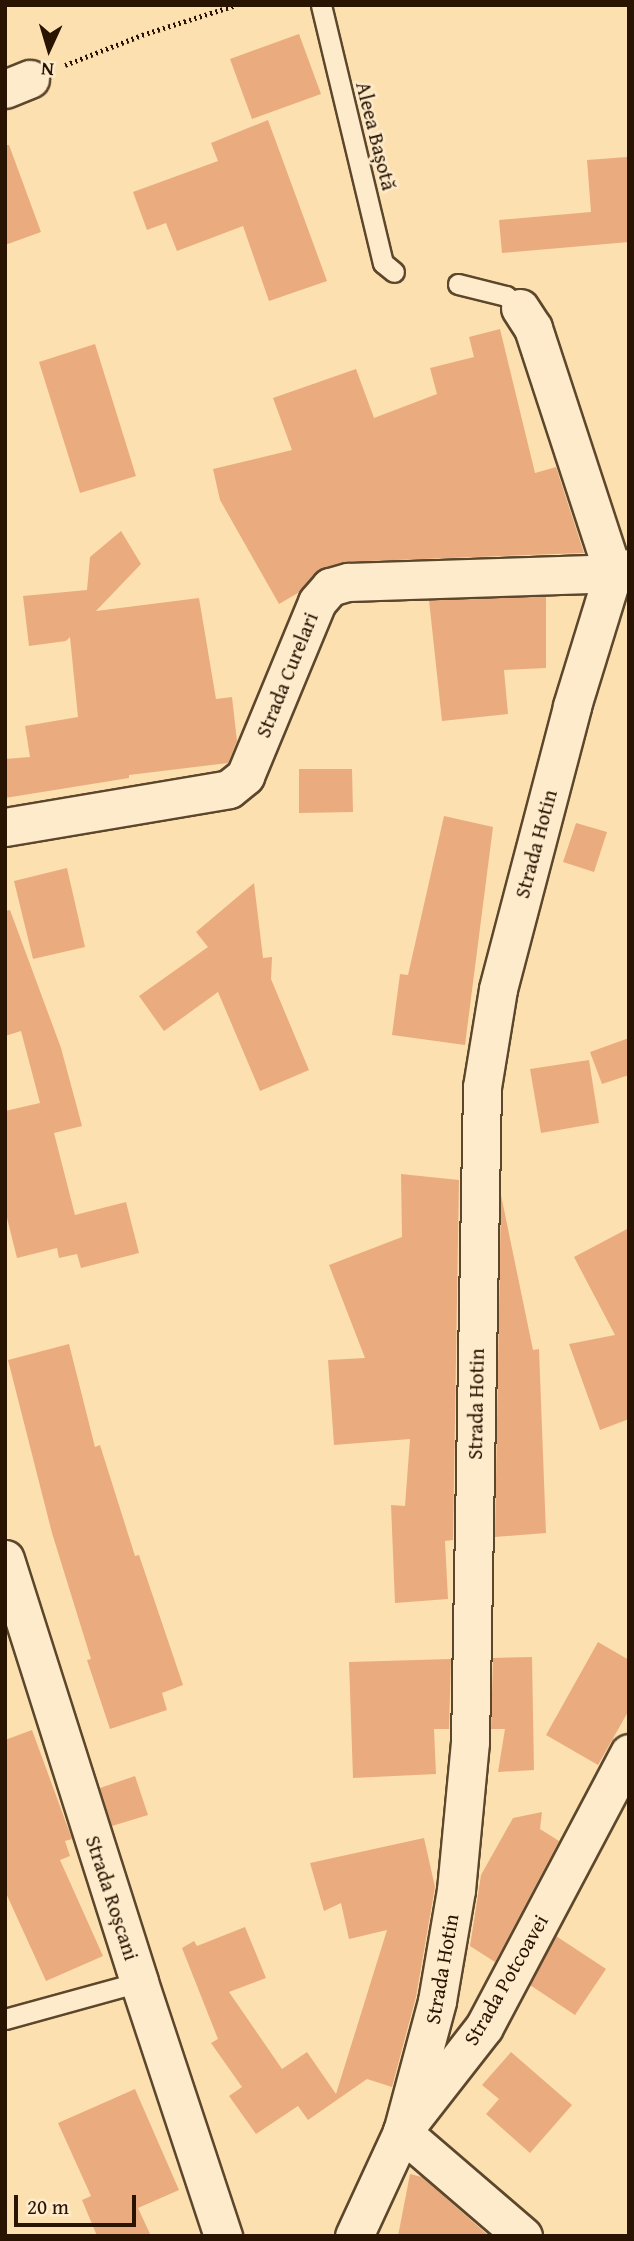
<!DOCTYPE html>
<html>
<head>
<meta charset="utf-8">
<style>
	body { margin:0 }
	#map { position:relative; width:634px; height:2241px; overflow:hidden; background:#fce0b0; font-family:"Gentium Book Plus",serif }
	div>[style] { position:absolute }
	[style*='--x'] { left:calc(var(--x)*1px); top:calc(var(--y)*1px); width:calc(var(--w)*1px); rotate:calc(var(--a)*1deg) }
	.building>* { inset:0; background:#eaac7e }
	.path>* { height:4.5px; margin-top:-2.25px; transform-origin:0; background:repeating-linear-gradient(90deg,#281400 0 2px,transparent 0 5.5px) }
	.roads { filter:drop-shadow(2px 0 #5d472c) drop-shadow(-2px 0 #5d472c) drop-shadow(0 2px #5d472c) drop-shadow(0 -2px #5d472c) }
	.lane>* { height:19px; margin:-9.5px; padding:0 9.5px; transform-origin:9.5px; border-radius:9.5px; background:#fdebcc }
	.street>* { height:37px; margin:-18.5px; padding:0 18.5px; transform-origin:18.5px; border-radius:18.5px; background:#fdebcc }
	span { translate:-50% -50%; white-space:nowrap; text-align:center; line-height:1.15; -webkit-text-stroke:5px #fdebcc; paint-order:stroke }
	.street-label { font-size:21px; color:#281400 }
	.frame { position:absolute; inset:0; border:7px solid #281400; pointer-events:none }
	.north { position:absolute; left:14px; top:14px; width:70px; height:70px; -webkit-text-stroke:5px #fdebcc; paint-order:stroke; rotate:184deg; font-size:19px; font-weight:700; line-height:28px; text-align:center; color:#281400 }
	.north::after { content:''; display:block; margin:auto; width:24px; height:32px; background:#281400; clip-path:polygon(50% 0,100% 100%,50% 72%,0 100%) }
	.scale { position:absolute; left:14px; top:2195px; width:122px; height:32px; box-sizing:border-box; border:4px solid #281400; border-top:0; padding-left:9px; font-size:21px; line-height:24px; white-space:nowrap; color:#281400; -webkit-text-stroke:5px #fdebcc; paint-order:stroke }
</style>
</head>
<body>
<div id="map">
	<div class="building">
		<div style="clip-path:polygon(299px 34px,321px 94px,252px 119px,230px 59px)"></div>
		<div style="clip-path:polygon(268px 120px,327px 281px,269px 301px,243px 226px,177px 251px,166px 223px,147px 230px,133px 192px,218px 161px,211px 143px)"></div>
		<div style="clip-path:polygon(5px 145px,9px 145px,41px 232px,5px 245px)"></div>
		<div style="clip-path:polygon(627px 157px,629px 242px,502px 253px,499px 220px,591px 212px,587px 160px)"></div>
		<div style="clip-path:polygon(500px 329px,535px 473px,556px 467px,584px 553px,343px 562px,315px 573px,298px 593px,279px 604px,220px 500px,213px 469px,292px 450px,273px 398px,356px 369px,374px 418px,437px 394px,430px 368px,474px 357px,469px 337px)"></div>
		<div style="clip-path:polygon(95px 344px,136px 476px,80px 493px,39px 362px)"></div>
		<div style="clip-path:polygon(121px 531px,141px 564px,96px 611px,199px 598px,216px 699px,232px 697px,237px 741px,228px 763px,129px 775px,129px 778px,5px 798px,5px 759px,30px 757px,25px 726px,78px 717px,70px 637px,66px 641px,29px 646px,23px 596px,87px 590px,90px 557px)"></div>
		<div style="clip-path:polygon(546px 596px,546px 668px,504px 670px,508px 714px,442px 721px,429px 600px)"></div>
		<div style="clip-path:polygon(299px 769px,352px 769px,353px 812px,299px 813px)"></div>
		<div style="clip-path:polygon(444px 816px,493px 827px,465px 1045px,392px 1035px,400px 974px,408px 975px)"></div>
		<div style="clip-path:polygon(576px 823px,607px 832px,594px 872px,563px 862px)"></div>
		<div style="clip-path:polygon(67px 868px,85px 947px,33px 959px,14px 881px)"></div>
		<div style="clip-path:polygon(254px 883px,263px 958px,272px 957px,271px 979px,309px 1070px,260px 1091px,218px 992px,164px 1031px,139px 996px,208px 947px,196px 932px)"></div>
		<div style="clip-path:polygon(10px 910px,61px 1048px,82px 1126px,54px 1133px,75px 1215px,126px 1202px,139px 1253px,81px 1268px,77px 1254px,59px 1258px,57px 1248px,17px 1258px,5px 1210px,5px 1111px,40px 1103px,21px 1031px,5px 1036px,5px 911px)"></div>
		<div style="clip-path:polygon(629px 1038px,629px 1075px,602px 1084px,590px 1052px)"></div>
		<div style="clip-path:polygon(589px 1060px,599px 1123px,541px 1133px,530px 1069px)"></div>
		<div style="clip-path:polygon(401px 1174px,459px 1180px,453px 1540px,445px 1541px,448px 1599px,395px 1603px,391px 1505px,405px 1506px,410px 1439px,334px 1445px,328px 1360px,365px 1358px,329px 1265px,402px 1237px)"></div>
		<div style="clip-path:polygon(501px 1195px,533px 1350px,539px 1349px,546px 1533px,495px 1537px)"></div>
		<div style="clip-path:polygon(629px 1228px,629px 1419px,600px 1430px,569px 1344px,615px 1335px,574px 1257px)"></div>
		<div style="clip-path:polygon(69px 1344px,95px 1447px,100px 1445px,135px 1556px,139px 1555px,183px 1685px,162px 1693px,167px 1710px,110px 1729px,87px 1660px,91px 1659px,52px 1533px,8px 1360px)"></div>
		<div style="clip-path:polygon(598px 1642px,629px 1660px,629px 1710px,598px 1765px,546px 1735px)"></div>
		<div style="clip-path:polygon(532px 1657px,534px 1770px,498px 1772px,505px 1729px,491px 1729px,493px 1658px)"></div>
		<div style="clip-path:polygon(451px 1659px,449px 1729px,434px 1729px,436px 1774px,353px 1778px,349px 1662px)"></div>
		<div style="clip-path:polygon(32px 1730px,72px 1839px,65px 1841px,70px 1856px,60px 1860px,103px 1956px,46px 1981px,5px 1891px,5px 1740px)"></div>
		<div style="clip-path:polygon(135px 1776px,148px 1815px,112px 1826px,100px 1788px)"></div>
		<div style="clip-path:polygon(542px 1812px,540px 1829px,559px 1841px,495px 1962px,470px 1946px,481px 1875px,513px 1818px)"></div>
		<div style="clip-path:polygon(424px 1838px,435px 1887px,416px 1997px,392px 2087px,367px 2079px,308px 2120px,298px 2106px,256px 2134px,229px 2096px,242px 2087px,211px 2043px,218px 2039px,182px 1948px,194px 1941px,197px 1946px,245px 1927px,266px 1978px,229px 1992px,282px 2069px,307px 2052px,336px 2094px,387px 1930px,349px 1939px,341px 1903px,324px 1911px,310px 1863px)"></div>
		<div style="clip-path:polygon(556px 1936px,606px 1969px,575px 2015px,530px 1985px)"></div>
		<div style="clip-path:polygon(511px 2052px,572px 2105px,530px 2153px,486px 2114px,499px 2099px,482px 2085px)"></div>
		<div style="clip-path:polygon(135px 2089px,179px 2190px,138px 2208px,151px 2236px,97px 2236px,82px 2200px,91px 2196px,58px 2123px)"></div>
		<div style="clip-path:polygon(410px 2174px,422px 2177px,489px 2236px,398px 2236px)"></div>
	</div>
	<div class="path">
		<div style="--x:65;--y:65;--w:83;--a:-21.3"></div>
		<div style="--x:142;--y:35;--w:99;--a:-17.7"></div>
	</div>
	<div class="roads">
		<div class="lane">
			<div style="--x:321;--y:5;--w:265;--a:76.5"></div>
			<div style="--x:383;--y:263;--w:14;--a:39"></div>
			<div style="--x:458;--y:284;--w:49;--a:14"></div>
			<div style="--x:506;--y:296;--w:18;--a:41"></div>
			<div style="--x:5;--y:2019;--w:139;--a:-15.4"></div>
		</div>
		<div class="street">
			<div style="--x:5;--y:89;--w:27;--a:-22"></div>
			<div style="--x:520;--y:308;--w:24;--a:57"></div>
			<div style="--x:533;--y:328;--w:258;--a:71.9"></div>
			<div style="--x:5;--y:827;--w:227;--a:-9.6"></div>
			<div style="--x:229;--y:789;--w:21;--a:-39"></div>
			<div style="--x:245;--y:776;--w:188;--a:-67.5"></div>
			<div style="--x:317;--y:602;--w:20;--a:-49"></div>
			<div style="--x:330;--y:587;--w:19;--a:-16"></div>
			<div style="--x:348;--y:582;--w:265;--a:-1.9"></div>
			<div style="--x:613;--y:573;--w:17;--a:-17"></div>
			<div style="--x:5;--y:1559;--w:444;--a:72.4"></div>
			<div style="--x:139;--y:1982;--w:268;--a:71.7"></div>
			<div style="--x:354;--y:2236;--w:115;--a:-65.2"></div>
			<div style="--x:402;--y:2132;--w:136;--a:-75"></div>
			<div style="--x:437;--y:2001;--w:113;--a:-80.3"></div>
			<div style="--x:456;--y:1890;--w:149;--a:-84.6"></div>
			<div style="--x:470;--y:1742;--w:655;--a:-88.95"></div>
			<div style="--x:482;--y:1087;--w:99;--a:-80.7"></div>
			<div style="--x:498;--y:989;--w:293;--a:-75.3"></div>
			<div style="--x:572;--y:706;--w:139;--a:-72.9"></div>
			<div style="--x:523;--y:2236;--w:160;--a:-139.3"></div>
			<div style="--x:402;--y:2132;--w:133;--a:-52"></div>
			<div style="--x:484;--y:2027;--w:310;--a:-62.1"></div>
		</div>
	</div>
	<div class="street-label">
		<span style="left:376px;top:136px;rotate:76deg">Aleea Bașotă</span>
		<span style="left:287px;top:675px;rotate:-68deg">Strada Curelari</span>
		<span style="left:536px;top:844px;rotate:-75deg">Strada Hotin</span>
		<span style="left:476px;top:1404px;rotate:-89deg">Strada Hotin</span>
		<span style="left:112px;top:1898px;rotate:72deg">Strada Roșcani</span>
		<span style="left:442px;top:1969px;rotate:-80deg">Strada Hotin</span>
		<span style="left:506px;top:1980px;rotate:-60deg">Strada Potcoavei</span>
	</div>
	<div class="frame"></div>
	<div class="north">N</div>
	<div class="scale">20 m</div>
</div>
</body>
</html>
